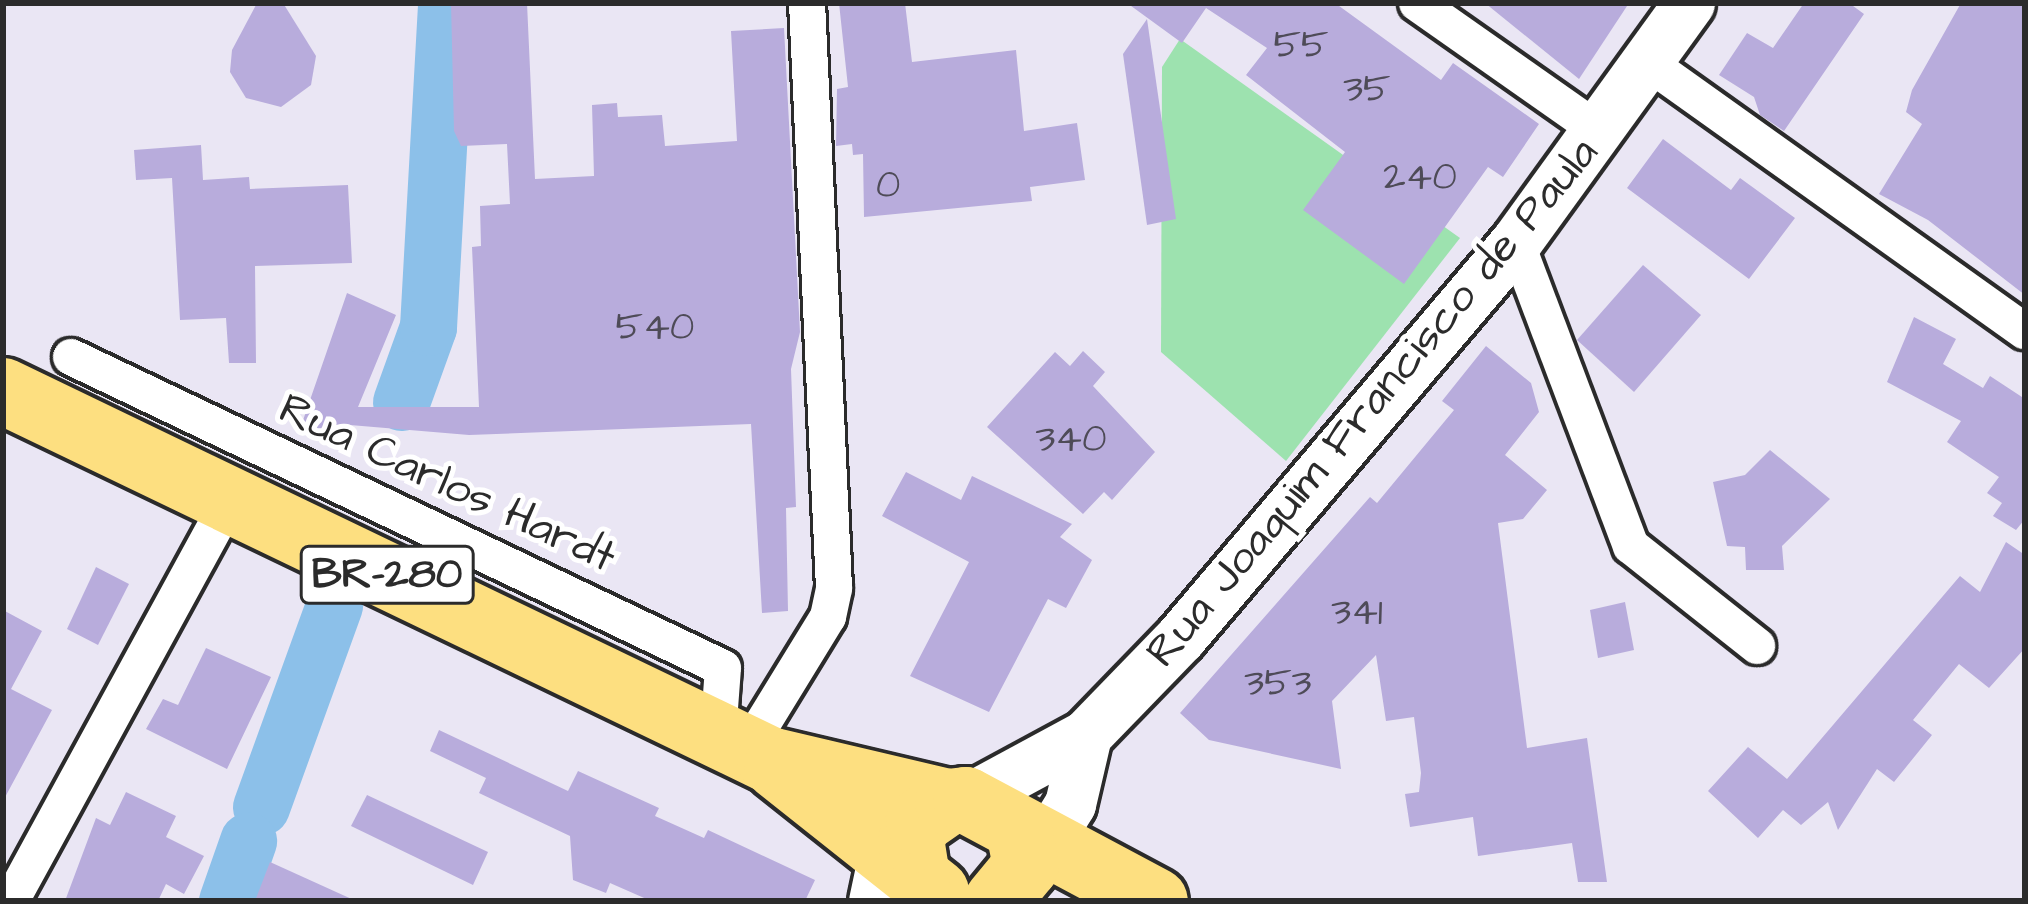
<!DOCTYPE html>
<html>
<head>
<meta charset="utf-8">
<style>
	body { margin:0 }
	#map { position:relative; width:2028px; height:904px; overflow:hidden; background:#eae6f4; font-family:"Architects Daughter",sans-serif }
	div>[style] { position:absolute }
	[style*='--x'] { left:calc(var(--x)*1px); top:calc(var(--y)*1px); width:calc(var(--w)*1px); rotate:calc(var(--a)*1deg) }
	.green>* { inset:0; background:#9de2af }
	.river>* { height:57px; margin:-28.5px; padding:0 28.5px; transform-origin:28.5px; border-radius:28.5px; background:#8cc0e9 }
	.building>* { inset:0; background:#b8acdc }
	.roads { filter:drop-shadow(3px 0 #2b2b2b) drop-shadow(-3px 0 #2b2b2b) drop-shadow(0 3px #2b2b2b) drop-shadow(0 -3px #2b2b2b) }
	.street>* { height:36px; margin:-18px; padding:0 18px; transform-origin:18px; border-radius:18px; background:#fff }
	.secondary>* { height:51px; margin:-25.5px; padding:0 25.5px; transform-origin:25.5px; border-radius:25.5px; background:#fff }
	.highway>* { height:66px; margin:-33px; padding:0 33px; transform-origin:33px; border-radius:33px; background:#fddf80 }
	span { translate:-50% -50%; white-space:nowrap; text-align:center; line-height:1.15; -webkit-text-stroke:10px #fff; paint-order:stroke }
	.number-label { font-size:39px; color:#4e4b57 }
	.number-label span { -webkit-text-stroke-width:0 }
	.shield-label span { padding:3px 9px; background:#fff; border:3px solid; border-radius:9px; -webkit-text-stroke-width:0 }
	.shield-label { font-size:42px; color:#2b2b2b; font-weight:700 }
	.street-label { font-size:45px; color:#2b2b2b }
	.frame { position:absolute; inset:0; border:6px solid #2b2b2b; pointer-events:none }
</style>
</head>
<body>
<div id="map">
	<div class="green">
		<div style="clip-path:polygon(1180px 39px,1460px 238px,1286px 461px,1161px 352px,1162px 67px)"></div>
	</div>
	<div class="river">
		<div style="--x:401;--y:402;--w:80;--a:-70.2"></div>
		<div style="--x:428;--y:327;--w:324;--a:-86.8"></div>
		<div style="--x:261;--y:807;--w:215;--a:-70.1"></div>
		<div style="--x:227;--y:901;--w:64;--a:-70.7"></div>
	</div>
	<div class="building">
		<div style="clip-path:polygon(257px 3px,283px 3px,316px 56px,311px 85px,281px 107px,246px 98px,230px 72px,232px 50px)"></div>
		<div style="clip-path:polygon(451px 3px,527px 3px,535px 179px,594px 176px,592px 105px,617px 103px,618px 117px,662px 115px,665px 146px,737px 141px,731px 31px,784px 28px,800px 332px,791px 369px,796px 507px,786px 508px,788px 611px,762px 613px,751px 424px,469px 435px,350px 425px,341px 446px,300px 429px,347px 293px,396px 315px,358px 407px,479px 407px,472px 247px,481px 246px,480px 206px,510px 204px,507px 144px,461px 146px,454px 131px)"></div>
		<div style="clip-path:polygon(839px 3px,905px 3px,912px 62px,1016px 50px,1024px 131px,1077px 123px,1085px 180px,1030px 187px,1032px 201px,864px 217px,863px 154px,853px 155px,852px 144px,836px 146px,837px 89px,848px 87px)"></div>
		<div style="clip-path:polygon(1127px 3px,1335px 3px,1441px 80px,1453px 63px,1539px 124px,1503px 177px,1488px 167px,1404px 284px,1303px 210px,1345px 152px,1246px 75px,1267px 48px,1206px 8px,1182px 43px)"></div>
		<div style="clip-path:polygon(1485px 3px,1629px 3px,1579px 79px)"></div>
		<div style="clip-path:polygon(1804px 3px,1849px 3px,1864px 14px,1784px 131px,1760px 115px,1754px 97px,1719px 75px,1747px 33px,1773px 48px)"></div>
		<div style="clip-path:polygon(1961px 3px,2025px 3px,2025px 295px,1928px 220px,1879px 194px,1922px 124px,1906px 112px,1912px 90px)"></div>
		<div style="clip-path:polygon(1147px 19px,1176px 219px,1147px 225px,1123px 54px)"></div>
		<div style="clip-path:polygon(1663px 139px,1731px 190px,1740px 178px,1795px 218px,1749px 279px,1627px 188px)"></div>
		<div style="clip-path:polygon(201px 145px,203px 180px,249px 177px,250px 189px,348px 185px,352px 263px,255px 266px,256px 363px,229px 363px,226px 318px,180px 320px,172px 178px,136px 180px,134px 150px)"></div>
		<div style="clip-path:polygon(1643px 265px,1701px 315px,1634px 392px,1577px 340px)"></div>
		<div style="clip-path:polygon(1914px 317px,1956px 339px,1943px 364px,1983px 388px,1990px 376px,2025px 399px,2025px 519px,2016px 530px,1993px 516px,2002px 503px,1987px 493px,1999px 477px,1947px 442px,1961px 421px,1887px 382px)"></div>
		<div style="clip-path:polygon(1486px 346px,1531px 383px,1539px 412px,1505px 455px,1547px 490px,1523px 519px,1498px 523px,1527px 748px,1587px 738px,1607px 882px,1578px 882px,1572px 843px,1478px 856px,1473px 817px,1410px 827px,1405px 794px,1419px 792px,1421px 773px,1414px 717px,1386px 721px,1376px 655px,1332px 701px,1341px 769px,1209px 740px,1180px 713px,1370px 497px,1377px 503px,1454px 410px,1442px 401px)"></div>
		<div style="clip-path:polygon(1083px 351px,1105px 372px,1093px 386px,1155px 452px,1112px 500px,1104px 492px,1083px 514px,987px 427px,1055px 352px,1070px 366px)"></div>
		<div style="clip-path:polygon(1770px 450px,1830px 499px,1782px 546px,1784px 570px,1746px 570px,1745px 547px,1727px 546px,1713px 482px,1745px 475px)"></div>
		<div style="clip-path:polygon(906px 472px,961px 500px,972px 476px,1072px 524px,1060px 537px,1092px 560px,1066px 608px,1048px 599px,989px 712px,910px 676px,969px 562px,882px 516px)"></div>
		<div style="clip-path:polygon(2006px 542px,2025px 555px,2025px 648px,1989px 688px,1959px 664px,1913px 720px,1932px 735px,1894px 782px,1877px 769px,1838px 830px,1828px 802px,1801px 825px,1783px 810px,1758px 838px,1708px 791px,1748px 747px,1787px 779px,1960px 576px,1980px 592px)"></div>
		<div style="clip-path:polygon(96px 567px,129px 584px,98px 645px,67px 629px)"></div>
		<div style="clip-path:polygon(1625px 602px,1634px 650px,1598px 658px,1590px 610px)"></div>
		<div style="clip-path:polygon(3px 610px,42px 631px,11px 689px,52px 710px,3px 801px)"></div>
		<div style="clip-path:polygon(206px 648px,271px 677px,227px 769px,146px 729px,163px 699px,178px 705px)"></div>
		<div style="clip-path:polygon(439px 730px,568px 791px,578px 771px,659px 808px,655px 816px,704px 838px,708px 830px,815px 880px,805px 901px,651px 901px,610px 883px,606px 893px,573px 880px,570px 836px,479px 793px,486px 778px,430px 751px)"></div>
		<div style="clip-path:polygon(126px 792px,176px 816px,166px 837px,204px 856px,184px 894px,166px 884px,158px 901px,65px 901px,96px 818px,110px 825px)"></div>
		<div style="clip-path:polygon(367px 795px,488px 852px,473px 885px,351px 826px)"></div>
		<div style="clip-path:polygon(270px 862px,356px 901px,255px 901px)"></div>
	</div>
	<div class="roads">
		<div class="street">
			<div style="--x:1417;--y:3;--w:226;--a:35.1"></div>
			<div style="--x:1650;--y:64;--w:460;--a:35.5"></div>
			<div style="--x:1516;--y:242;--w:325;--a:69.3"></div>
			<div style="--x:1631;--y:546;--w:161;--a:38.4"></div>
			<div style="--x:71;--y:357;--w:722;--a:25.5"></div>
			<div style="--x:723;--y:668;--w:67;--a:94.3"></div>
			<div style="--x:747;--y:749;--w:155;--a:-58.5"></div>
			<div style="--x:828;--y:617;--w:30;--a:-78"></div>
			<div style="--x:834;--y:588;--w:586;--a:-92.64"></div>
			<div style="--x:11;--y:901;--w:458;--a:-61.4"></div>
		</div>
		<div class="secondary">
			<div style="--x:966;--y:800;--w:136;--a:-28.4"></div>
			<div style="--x:1086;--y:735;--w:135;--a:-45.9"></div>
			<div style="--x:1180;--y:638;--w:519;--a:-49.69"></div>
			<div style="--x:1516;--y:242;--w:295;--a:-54.1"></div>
			<div style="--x:1029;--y:870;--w:78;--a:-58.2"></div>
			<div style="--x:1070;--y:804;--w:71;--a:-76.9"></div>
			<div style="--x:874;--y:901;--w:38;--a:-78"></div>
			<div style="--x:882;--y:864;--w:43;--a:-49.7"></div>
		</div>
		<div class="highway">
			<div style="--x:3;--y:391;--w:851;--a:25.69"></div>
			<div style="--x:770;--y:760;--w:183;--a:13.3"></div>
			<div style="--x:777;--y:766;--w:203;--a:38.4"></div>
			<div style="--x:917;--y:877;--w:37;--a:-99"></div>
			<div style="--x:911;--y:840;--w:20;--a:-66"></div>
			<div style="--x:919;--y:822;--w:35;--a:-35"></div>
			<div style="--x:948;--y:802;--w:18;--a:-6"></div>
			<div style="--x:966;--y:800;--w:214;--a:28.1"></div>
			<div style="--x:997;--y:901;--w:45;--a:-50.4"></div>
			<div style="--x:1026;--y:866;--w:36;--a:-101"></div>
		</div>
	</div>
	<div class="number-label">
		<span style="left:1301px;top:46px">55</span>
		<span style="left:1367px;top:90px">35</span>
		<span style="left:1420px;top:178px">240</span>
		<span style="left:888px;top:186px">0</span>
		<span style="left:655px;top:328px">540</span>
		<span style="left:1071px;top:440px">340</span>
		<span style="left:1357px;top:613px">341</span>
		<span style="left:1278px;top:684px">353</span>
	</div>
	<div class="shield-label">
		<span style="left:387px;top:575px">BR-280</span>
	</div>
	<div class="street-label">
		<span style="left:1373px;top:403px;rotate:-50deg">Rua Joaquim Francisco de Paula</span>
		<span style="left:447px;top:484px;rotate:25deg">Rua Carlos Hardt</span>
	</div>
	<div class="frame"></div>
</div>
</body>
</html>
